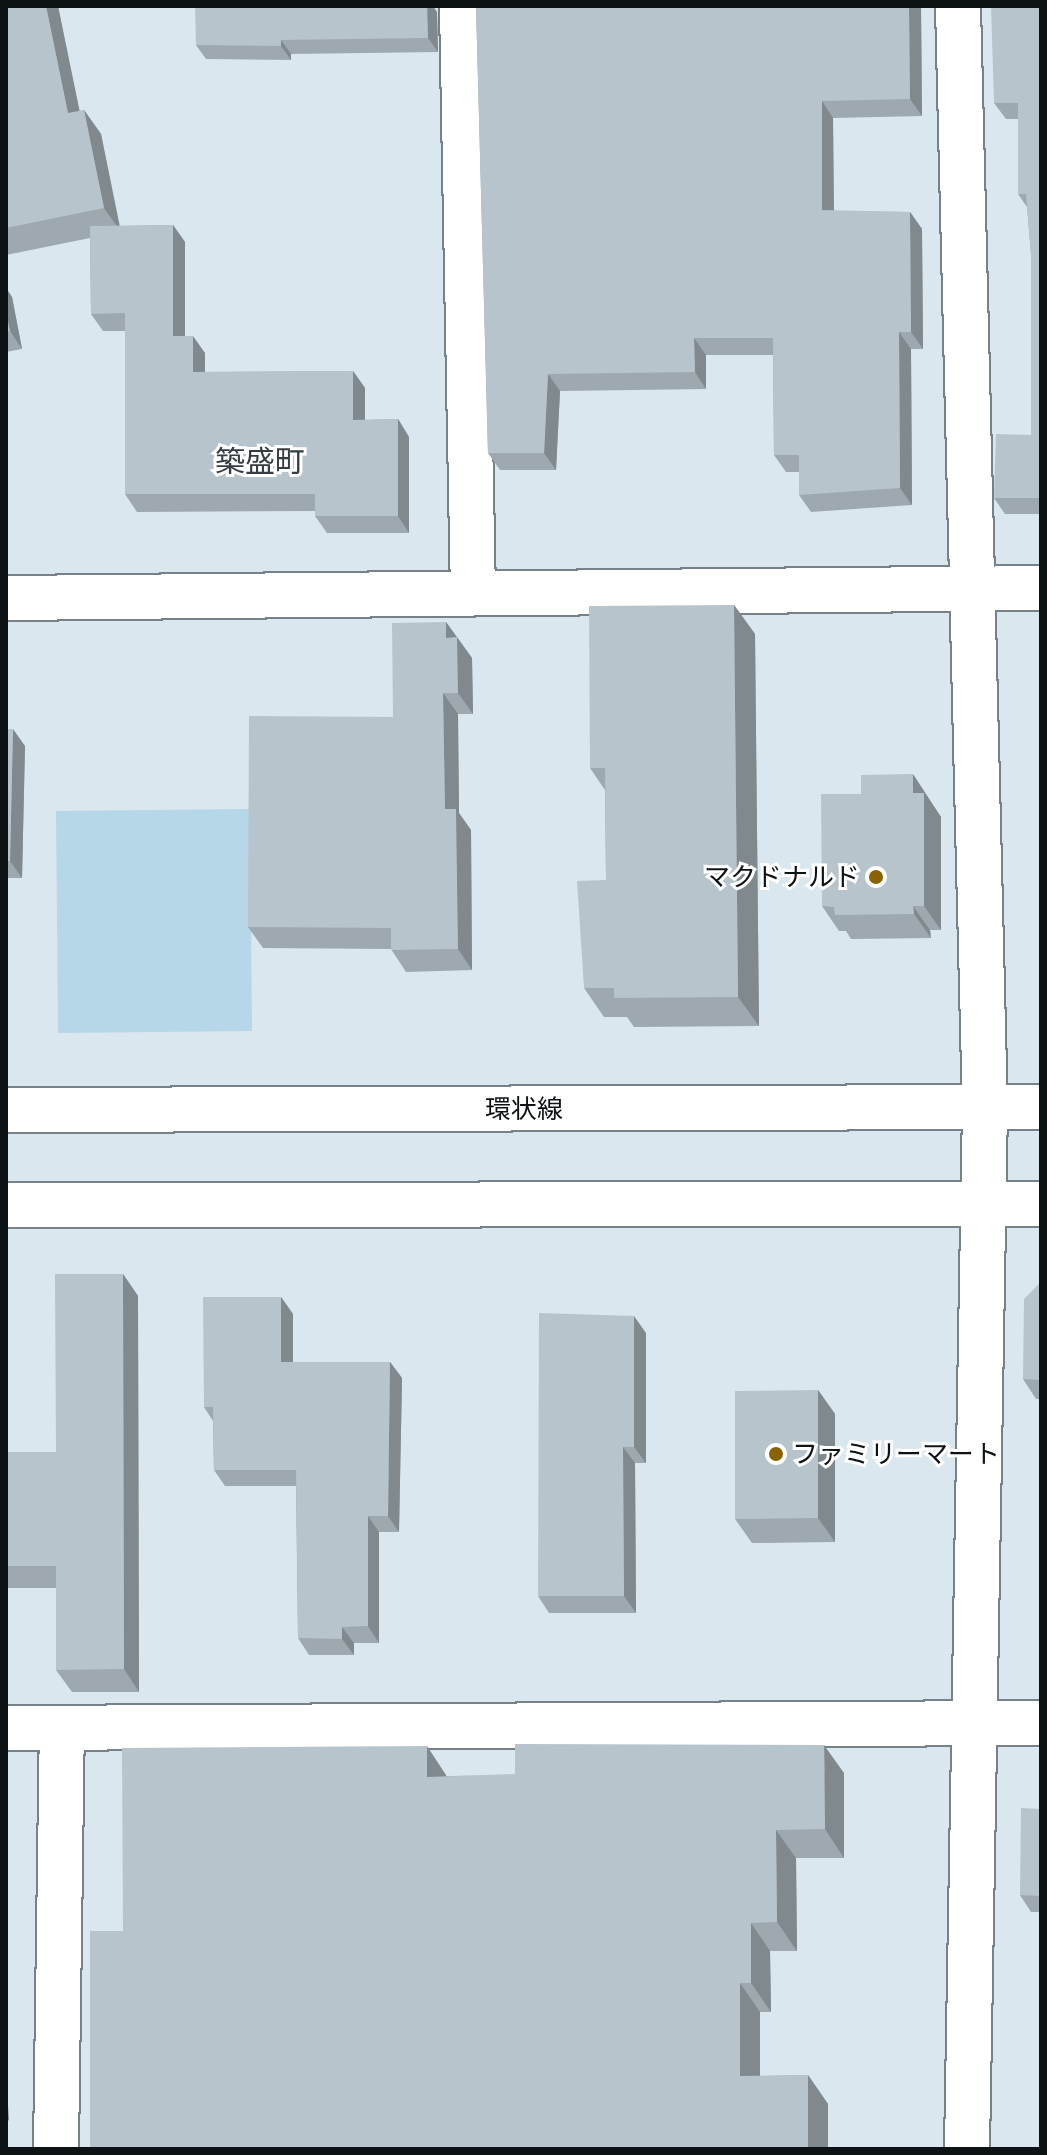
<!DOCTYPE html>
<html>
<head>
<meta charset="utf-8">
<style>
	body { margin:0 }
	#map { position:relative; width:1047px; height:2155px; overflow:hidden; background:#dae7ee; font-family:"Archivo Narrow","Noto Sans JP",sans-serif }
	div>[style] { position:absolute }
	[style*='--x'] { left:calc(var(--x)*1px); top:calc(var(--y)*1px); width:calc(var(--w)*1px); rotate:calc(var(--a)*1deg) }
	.green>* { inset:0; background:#b5d7e8 }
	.roads { filter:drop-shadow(2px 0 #768188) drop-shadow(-2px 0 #768188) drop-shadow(0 2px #768188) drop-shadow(0 -2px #768188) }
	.minor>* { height:44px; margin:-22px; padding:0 22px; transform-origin:22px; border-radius:22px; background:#fff }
	.tertiary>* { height:44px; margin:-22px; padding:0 22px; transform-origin:22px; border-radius:22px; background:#fff }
	.primary>* { height:44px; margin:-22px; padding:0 22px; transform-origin:22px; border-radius:22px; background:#fff }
	.wall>* { inset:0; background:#9da9af }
	.shaded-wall>* { inset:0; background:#80898e }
	.building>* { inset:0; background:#b7c4cb }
	.dots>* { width:22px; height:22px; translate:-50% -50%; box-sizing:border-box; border:4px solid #fff; border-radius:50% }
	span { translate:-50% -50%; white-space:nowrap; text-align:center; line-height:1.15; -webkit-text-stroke:6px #fff; paint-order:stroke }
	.poi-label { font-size:26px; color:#0d1214 }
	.right { translate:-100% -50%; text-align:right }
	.left { translate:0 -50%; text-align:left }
	.street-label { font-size:26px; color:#0d1214 }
	.quarter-label { font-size:30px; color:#333e43 }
	.frame { position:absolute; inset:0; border:8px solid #0d1214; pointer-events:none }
</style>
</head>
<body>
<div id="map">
	<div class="green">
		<div style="clip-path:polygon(250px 809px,252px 1031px,58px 1033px,56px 811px)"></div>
	</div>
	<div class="roads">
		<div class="minor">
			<div style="--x:462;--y:6;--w:587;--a:88.93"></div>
			<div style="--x:958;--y:6;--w:1102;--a:88.6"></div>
			<div style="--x:6;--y:598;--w:1035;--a:-0.55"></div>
			<div style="--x:6;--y:1728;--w:1035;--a:-0.28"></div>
			<div style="--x:56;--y:2149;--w:421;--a:-89.2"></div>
		</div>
		<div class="tertiary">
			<div style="--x:967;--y:2149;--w:1041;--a:-89.01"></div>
		</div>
		<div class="primary">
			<div style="--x:6;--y:1110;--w:1035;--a:-0.17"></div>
			<div style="--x:6;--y:1205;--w:1035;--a:-0.06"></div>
		</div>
	</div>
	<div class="wall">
		<div style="clip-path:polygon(6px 6px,58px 6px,79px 111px,84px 110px,101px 134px,119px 226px,173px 225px,185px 242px,185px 336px,205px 353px,205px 372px,353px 371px,365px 388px,365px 420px,398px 419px,409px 437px,409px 533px,327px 533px,315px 516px,315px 511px,137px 512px,125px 494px,125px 331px,103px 331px,91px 314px,90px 238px,6px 255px)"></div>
		<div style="clip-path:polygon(476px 6px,921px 6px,922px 116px,833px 118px,834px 211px,910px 212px,922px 229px,923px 349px,911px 349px,912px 505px,811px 512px,799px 495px,799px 472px,786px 472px,774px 455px,773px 355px,706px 355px,706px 389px,560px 391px,556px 470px,500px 470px,488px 453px)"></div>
		<div style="clip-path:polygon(1041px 6px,1041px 514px,1005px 514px,994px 498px,1031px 435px,1031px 255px,1027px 207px,1018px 194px,1018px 119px,1006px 119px,994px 103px)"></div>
		<div style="clip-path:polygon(437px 12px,438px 52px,291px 54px,291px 60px,206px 59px,196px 45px)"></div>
		<div style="clip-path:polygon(6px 288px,12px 297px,22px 349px,6px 352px)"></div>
		<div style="clip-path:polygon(734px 605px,755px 634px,759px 1026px,634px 1027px,627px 1017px,604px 1017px,584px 988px,606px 880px,605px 790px,590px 768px)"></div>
		<div style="clip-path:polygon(446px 622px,472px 658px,473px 714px,458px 714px,459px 813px,471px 830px,472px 970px,406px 972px,391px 949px,263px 948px,248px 927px,393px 717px)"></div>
		<div style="clip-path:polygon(6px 729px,25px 746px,22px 878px,6px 878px)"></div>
		<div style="clip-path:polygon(929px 799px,930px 801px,941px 817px,941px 930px,930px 930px,931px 938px,851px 939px,846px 931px,839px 931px,822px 906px)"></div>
		<div style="clip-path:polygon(123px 1274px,138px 1296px,139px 1692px,72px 1692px,56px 1670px,56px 1588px,6px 1588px,6px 1452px,56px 1452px)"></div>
		<div style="clip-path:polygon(1041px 1282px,1041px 1399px,1036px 1399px,1023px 1379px)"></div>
		<div style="clip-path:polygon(281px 1297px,293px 1314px,293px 1362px,390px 1362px,402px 1378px,399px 1532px,379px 1532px,379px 1643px,354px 1643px,354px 1655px,309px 1655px,298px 1638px,296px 1486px,225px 1486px,214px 1470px,213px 1421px,204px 1407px)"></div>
		<div style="clip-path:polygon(646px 1333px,646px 1463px,635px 1463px,636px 1613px,549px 1613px,538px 1596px)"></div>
		<div style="clip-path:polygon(818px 1390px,835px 1414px,835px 1542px,752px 1543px,735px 1519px)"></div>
		<div style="clip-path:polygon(844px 1773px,844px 1858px,796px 1858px,797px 1951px,770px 1951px,771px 2012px,760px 2012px,760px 2076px,808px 2075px,828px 2104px,123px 1931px,446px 1775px,446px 1776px)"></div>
		<div style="clip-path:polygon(1041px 1809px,1041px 1912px,1031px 1912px,1020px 1895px)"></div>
	</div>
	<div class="shaded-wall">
		<div style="clip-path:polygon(46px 6px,58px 6px,85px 137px,68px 113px)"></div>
		<div style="clip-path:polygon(427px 6px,433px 6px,437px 12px,438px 52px,428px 38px)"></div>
		<div style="clip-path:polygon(909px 6px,921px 6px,922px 116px,910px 99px)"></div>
		<div style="clip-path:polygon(281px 40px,291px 54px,291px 60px,281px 46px)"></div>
		<div style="clip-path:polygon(822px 101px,833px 118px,834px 227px,822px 210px)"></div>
		<div style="clip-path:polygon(84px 110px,101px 134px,121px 232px,104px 208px)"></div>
		<div style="clip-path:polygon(910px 212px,922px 229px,923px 349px,911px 332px)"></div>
		<div style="clip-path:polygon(173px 225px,185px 242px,185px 353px,173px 336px)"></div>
		<div style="clip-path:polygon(6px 288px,12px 297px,22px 349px,10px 331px,6px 312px)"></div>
		<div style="clip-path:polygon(899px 332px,911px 349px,912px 505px,900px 488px)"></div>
		<div style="clip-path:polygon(193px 336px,205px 353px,205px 389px,193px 372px)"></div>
		<div style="clip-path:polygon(694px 338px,706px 355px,706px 389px,695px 372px)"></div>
		<div style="clip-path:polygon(353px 371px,365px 388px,365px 437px,353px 420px)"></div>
		<div style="clip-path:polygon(548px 374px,560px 391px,556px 470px,544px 453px)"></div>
		<div style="clip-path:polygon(398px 419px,409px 437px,409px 533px,398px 516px)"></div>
		<div style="clip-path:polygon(734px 605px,755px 634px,759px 1026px,738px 997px)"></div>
		<div style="clip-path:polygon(446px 622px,472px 658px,473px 714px,458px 693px,446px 638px)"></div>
		<div style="clip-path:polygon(443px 693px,458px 714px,459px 813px,471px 830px,472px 970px,458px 949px,445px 809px)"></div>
		<div style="clip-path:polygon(13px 729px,25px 746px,22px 878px,10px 861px)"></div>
		<div style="clip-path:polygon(913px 774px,941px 817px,941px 930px,924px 906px,913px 793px)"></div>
		<div style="clip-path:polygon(913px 906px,930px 930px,931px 938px,914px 914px)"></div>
		<div style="clip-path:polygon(123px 1274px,138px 1296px,139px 1692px,124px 1669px)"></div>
		<div style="clip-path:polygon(281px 1297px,293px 1314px,293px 1379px,281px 1362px)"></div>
		<div style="clip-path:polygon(634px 1316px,646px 1333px,646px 1463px,634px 1447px)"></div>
		<div style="clip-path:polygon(390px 1362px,402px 1378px,399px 1532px,388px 1516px)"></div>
		<div style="clip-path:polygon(818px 1390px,835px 1414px,835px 1542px,818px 1518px)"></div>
		<div style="clip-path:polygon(623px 1447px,635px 1463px,636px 1613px,624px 1596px)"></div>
		<div style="clip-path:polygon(368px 1516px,379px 1532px,379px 1643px,368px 1626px)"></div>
		<div style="clip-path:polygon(342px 1627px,354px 1643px,354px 1655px,342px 1639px)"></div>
		<div style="clip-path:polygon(824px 1745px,844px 1773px,844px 1858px,825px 1829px)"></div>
		<div style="clip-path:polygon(427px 1746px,446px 1775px,447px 1805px,427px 1777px)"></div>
		<div style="clip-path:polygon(776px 1830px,796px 1858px,797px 1951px,777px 1922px)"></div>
		<div style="clip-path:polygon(751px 1923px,770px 1951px,771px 2012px,751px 1983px)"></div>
		<div style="clip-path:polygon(740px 1983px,760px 2012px,760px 2104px,740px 2076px)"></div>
		<div style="clip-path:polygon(6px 2072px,9px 2121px,6px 2117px)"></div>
		<div style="clip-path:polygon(808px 2075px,828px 2104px,828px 2149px,808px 2149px)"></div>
	</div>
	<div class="building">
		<div style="clip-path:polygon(6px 6px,46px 6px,68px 113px,84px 110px,104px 208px,6px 228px)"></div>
		<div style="clip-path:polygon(195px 6px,427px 6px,428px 38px,281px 40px,281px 46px,196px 45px)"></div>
		<div style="clip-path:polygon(476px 6px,909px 6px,910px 99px,822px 101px,822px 210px,910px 212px,911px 332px,899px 332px,900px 488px,799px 495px,799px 455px,774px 455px,773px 338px,694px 338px,695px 372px,548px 374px,544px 453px,488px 453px)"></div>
		<div style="clip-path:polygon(991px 6px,1041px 6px,1041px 498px,994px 498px,996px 434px,1031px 435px,1031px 255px,1026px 194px,1018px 194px,1018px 103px,994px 103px)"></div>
		<div style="clip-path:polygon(173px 225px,173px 336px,193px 336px,193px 372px,353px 371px,353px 420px,398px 419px,398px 516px,315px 516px,315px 494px,125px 494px,125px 313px,91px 314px,90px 226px)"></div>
		<div style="clip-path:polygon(6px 312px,10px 331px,6px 332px)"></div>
		<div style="clip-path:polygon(734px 605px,738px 997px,614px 998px,614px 988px,584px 988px,577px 881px,606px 880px,605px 768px,590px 768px,589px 606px)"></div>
		<div style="clip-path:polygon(1040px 620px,1041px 620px,1041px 794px)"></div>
		<div style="clip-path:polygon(446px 622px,446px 638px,457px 637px,458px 693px,443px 693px,445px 809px,456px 809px,458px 949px,391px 950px,391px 928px,248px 927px,249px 716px,393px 717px,392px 623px)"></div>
		<div style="clip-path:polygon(6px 729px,13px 729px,10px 861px,6px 861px)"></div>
		<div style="clip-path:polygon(913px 774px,913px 793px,924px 793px,924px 906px,913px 906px,914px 914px,835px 915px,834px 907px,822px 906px,821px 794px,861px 794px,861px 775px)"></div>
		<div style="clip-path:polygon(55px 1274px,123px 1274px,124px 1669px,56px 1670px,56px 1566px,6px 1566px,6px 1452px,56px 1452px)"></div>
		<div style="clip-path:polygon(1041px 1282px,1041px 1380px,1023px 1379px,1024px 1299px)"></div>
		<div style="clip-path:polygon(203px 1297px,281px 1297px,281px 1362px,390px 1362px,388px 1516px,368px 1516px,368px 1626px,342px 1627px,342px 1639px,298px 1638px,296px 1470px,214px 1470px,213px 1407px,204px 1407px)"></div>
		<div style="clip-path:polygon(539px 1313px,634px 1316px,634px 1447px,623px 1447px,624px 1596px,538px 1596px)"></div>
		<div style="clip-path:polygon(818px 1390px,818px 1518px,735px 1519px,735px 1391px)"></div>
		<div style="clip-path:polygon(515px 1744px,824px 1745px,825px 1829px,776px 1830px,777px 1922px,751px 1923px,751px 1983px,740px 1983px,740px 2076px,808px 2075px,808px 2149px,90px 2149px,90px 1931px,123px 1931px,122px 1748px,427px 1746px,427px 1777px,515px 1774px)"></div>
		<div style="clip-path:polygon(1021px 1808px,1041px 1809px,1041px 1896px,1020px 1895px)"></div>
	</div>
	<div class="dots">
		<div style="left:876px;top:877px;background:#8b6202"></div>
		<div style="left:776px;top:1454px;background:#8b6202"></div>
	</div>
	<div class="poi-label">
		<span class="right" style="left:860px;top:877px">マクドナルド</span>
		<span class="left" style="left:792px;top:1454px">ファミリーマート</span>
	</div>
	<div class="street-label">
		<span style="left:524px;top:1109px">環状線</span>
	</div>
	<div class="quarter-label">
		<span style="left:260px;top:461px">築盛町</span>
	</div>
	<div class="frame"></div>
</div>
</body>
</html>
